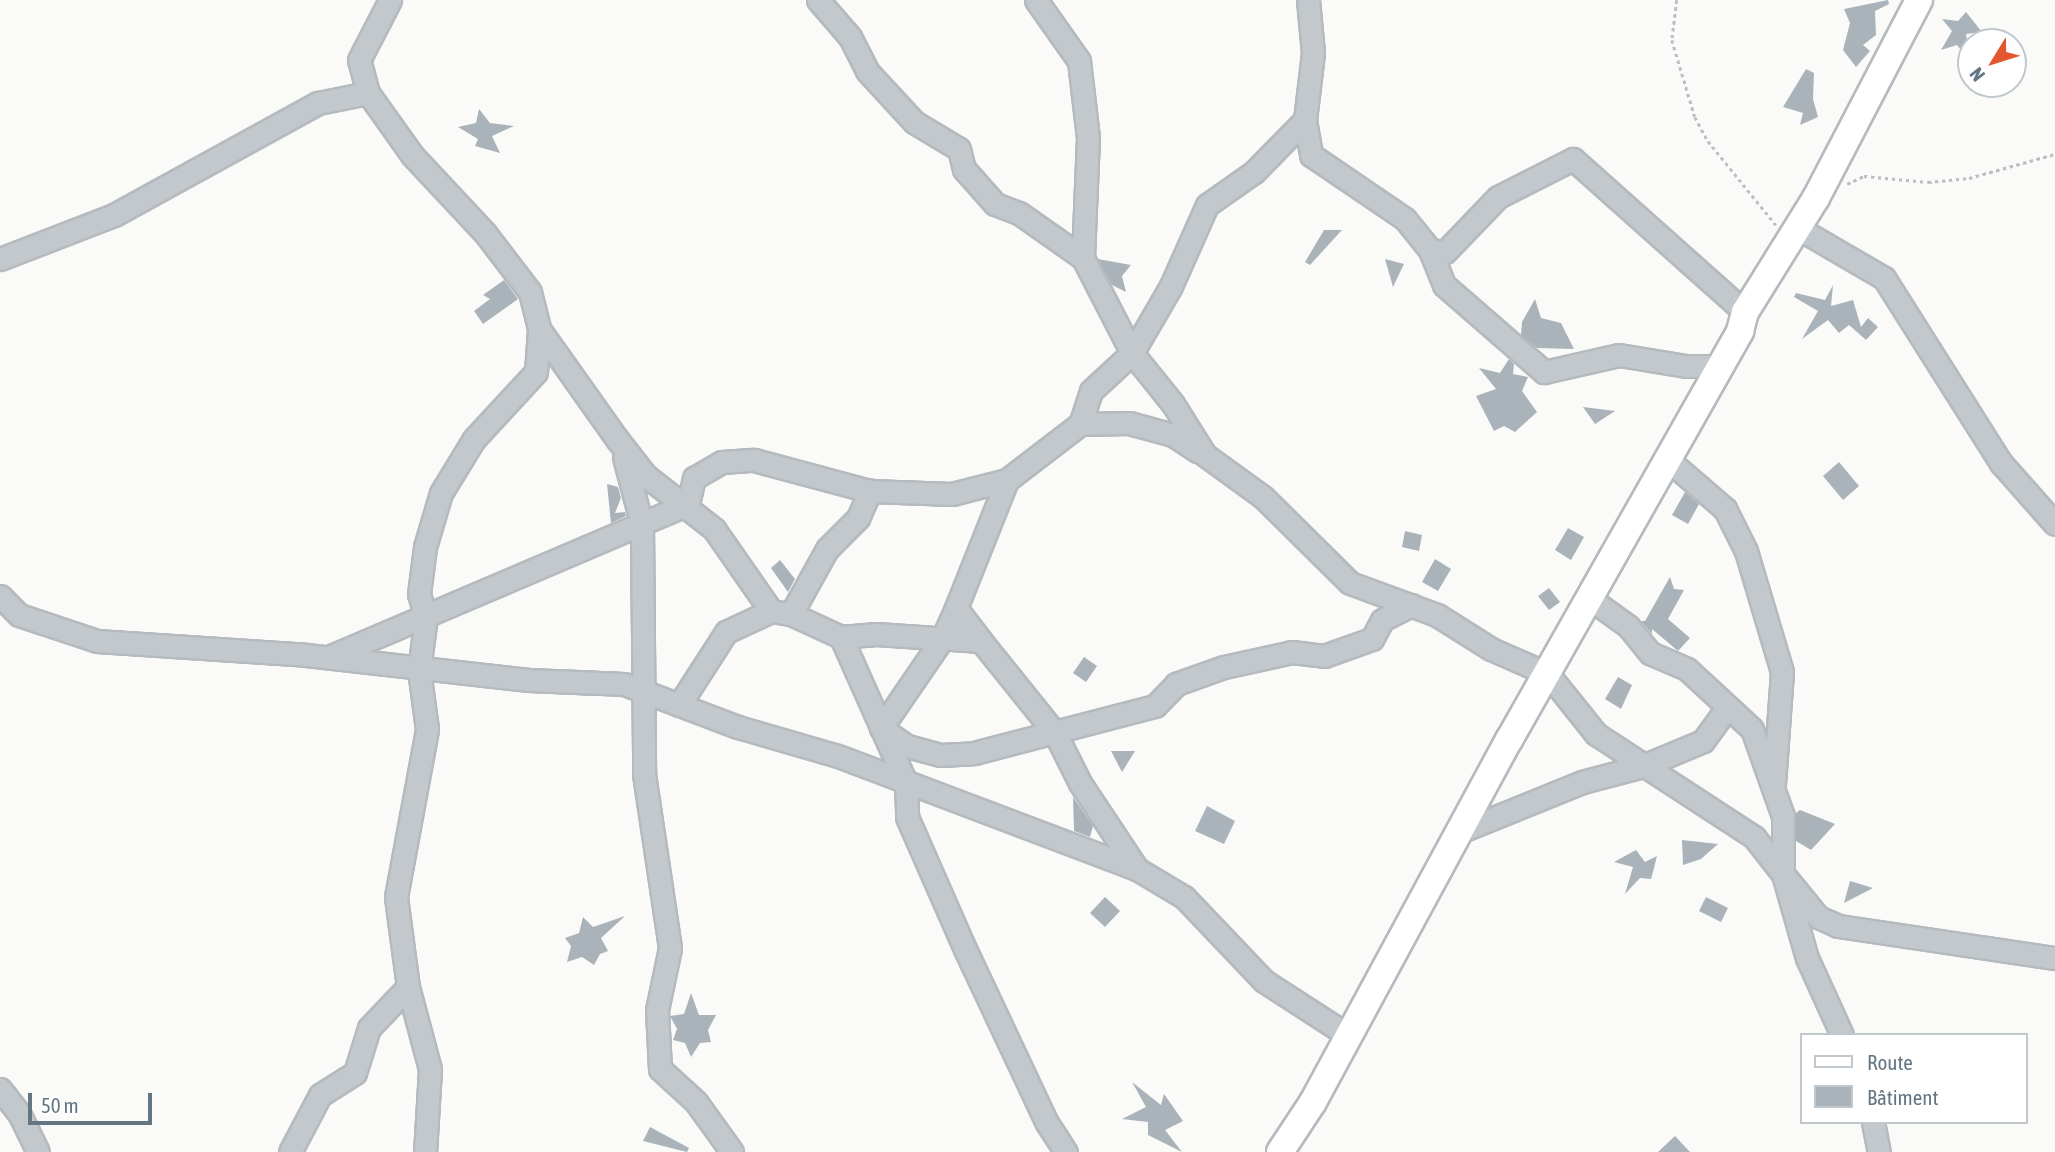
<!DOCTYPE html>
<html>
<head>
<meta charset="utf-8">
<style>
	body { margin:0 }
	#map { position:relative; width:2055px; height:1152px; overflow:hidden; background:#fafaf8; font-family:"Asap Condensed",sans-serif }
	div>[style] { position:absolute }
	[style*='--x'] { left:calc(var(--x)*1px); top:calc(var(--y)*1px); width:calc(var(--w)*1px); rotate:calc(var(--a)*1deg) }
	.building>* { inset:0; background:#aab3b9 }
	.path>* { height:2.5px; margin-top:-1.25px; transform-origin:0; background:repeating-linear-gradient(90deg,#bbbfc2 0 3.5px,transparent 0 7px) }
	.roads { filter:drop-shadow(2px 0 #b5babe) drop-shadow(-2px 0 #b5babe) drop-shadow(0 2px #b5babe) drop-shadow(0 -2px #b5babe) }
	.minor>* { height:21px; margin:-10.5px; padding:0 10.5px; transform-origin:10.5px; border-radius:10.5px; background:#c3c8cc }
	.major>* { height:26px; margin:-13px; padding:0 13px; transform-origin:13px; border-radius:13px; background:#fff }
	span { translate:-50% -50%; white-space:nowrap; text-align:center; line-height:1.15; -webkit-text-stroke:7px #fff; paint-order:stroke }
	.legend { position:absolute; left:1800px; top:1033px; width:228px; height:91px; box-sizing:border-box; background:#fff; border:2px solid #c1c8cd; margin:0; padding:9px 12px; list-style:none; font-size:21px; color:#657683 }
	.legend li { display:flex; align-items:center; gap:14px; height:35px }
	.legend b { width:35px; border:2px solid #c1c8cd }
	.north { position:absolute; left:1957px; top:28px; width:70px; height:70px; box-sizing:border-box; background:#fff; border:2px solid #c1c8cd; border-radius:50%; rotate:232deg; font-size:19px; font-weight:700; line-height:28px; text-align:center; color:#657683 }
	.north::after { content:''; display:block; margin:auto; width:24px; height:32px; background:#e4572e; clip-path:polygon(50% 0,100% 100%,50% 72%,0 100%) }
	.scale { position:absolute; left:28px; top:1093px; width:124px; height:32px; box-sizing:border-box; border:4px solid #657683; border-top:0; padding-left:9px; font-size:21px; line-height:24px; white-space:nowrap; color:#657683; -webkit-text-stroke:5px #fff; paint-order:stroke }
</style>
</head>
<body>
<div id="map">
	<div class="building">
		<div style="clip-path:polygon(1888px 0,1889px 4px,1875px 11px,1876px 35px,1863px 45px,1870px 51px,1856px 67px,1843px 50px,1850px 23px,1844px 9px)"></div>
		<div style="clip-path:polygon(1966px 12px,1982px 32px,1966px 34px,1971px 63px,1957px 45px,1941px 50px,1952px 31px,1942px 19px,1958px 21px)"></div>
		<div style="clip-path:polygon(1806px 69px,1814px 73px,1813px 99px,1818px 117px,1800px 125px,1803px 113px,1783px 107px)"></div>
		<div style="clip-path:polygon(479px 109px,490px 123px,514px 126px,492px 136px,500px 153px,475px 146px,478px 139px,458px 127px,476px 123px)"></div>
		<div style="clip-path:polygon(1324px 230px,1342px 230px,1310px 265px,1305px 262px)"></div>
		<div style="clip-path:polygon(1098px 259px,1131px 265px,1122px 276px,1126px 292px,1112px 285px)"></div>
		<div style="clip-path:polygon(1385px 259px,1404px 264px,1393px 287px)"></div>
		<div style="clip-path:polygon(504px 280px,518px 299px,483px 324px,474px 311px,490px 299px,483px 295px)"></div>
		<div style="clip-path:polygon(1833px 285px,1831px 306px,1853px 300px,1861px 327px,1868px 318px,1878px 327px,1866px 340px,1849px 325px,1839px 333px,1828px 320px,1802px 339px,1818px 311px,1794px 297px,1796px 293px,1825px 300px)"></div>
		<div style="clip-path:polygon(1535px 299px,1541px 318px,1561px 323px,1574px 349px,1537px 348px,1521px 335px,1522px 322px)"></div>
		<div style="clip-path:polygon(1509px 359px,1514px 364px,1513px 374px,1528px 377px,1522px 391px,1537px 412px,1515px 432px,1504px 426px,1494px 431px,1476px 396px,1496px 389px,1479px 368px,1500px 373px)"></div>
		<div style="clip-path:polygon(1583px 407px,1615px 411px,1595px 424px)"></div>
		<div style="clip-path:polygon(1839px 462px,1859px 486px,1843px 500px,1823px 476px)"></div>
		<div style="clip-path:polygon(607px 484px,618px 487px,621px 498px,615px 513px,625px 512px,626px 516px,611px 523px)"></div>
		<div style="clip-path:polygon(1685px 492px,1699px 504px,1688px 524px,1672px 515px)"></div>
		<div style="clip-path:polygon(1568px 528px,1584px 537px,1571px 560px,1555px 550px)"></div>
		<div style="clip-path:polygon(1405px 531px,1422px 535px,1419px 551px,1402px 547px)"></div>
		<div style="clip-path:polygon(1435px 559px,1451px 569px,1438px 591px,1422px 582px)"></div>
		<div style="clip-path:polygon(780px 560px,795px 579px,788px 592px,771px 568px)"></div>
		<div style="clip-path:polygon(1670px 577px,1674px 589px,1684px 590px,1668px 619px,1690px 638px,1678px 651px,1652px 629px,1652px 634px,1641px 621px,1645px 621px)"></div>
		<div style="clip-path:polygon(1549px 588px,1560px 602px,1549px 610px,1538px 596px)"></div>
		<div style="clip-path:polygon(1084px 657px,1097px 666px,1086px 682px,1073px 673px)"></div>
		<div style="clip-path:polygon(1618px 677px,1632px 685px,1621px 709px,1605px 699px)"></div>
		<div style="clip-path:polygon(1111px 751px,1135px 751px,1122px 772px)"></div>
		<div style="clip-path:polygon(1073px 797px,1093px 826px,1090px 837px,1074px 831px)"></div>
		<div style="clip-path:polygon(1207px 806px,1235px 821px,1224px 844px,1195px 831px)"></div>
		<div style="clip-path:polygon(1800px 810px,1835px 824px,1811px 850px,1796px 841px,1796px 813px)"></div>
		<div style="clip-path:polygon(1682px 840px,1718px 844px,1701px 859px,1683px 865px)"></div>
		<div style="clip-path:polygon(1636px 850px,1645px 862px,1657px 856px,1653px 872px,1651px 879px,1640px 878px,1625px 894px,1633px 867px,1614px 862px)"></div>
		<div style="clip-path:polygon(1850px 881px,1873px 888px,1844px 903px)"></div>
		<div style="clip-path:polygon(1105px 897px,1120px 911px,1105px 927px,1090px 913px)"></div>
		<div style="clip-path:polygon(1706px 897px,1728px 908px,1721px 922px,1699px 911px)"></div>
		<div style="clip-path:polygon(625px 916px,601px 938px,608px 951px,600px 954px,594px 965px,582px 957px,567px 962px,571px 946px,565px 938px,579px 933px,583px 917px,593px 927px)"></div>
		<div style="clip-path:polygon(691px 993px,699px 1015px,716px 1015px,708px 1030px,711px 1042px,700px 1043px,691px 1057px,685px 1043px,673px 1040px,677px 1029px,670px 1016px,684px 1014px)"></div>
		<div style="clip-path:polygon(1132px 1082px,1161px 1105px,1164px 1094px,1183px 1121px,1165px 1130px,1182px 1152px,1148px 1135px,1148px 1122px,1122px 1119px,1146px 1107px)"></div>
		<div style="clip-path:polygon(650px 1127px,689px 1148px,687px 1152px,643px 1141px)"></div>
		<div style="clip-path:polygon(1675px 1136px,1690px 1152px,1658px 1152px)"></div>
	</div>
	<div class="path">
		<div style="--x:1677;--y:0;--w:40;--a:97.1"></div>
		<div style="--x:1672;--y:40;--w:80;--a:73.4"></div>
		<div style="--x:1695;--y:117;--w:27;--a:62"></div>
		<div style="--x:1708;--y:141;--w:108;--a:51"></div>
		<div style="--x:1847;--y:184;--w:19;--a:-25"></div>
		<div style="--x:1864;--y:176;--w:64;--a:5.4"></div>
		<div style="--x:1928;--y:182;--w:41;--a:-5.6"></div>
		<div style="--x:1969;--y:178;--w:89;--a:-15.6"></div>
	</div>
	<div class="roads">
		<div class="minor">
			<div style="--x:818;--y:0;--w:49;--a:49.1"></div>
			<div style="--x:850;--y:37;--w:38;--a:63"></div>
			<div style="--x:867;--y:71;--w:69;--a:47.3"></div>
			<div style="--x:914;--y:122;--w:52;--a:31"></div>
			<div style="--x:959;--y:149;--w:21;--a:76"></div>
			<div style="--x:964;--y:169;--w:47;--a:48.5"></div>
			<div style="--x:995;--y:204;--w:26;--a:21"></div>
			<div style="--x:1019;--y:213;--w:78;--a:35.1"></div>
			<div style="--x:1083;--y:258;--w:107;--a:62.7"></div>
			<div style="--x:1132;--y:353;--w:56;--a:137.2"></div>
			<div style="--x:1091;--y:391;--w:35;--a:108"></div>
			<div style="--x:1080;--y:424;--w:92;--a:142.5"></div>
			<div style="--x:1007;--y:480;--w:138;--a:111.7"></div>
			<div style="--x:956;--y:608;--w:41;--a:52.9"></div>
			<div style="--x:1036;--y:0;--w:75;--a:54.8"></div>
			<div style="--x:1079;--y:61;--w:78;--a:83.3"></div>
			<div style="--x:1088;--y:138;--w:120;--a:92.4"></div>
			<div style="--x:1308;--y:0;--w:53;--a:84.6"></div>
			<div style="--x:1313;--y:53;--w:67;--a:96.8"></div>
			<div style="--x:1305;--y:120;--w:36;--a:80"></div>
			<div style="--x:1311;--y:155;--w:114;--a:34.2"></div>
			<div style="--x:1405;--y:219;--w:40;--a:51"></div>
			<div style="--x:1430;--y:250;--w:15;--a:8"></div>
			<div style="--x:1445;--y:252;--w:76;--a:-46.1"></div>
			<div style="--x:1498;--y:197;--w:84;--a:-26.9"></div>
			<div style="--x:1573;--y:159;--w:230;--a:41.7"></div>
			<div style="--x:368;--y:93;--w:34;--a:-105"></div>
			<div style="--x:359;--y:60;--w:68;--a:-62.7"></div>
			<div style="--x:1305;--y:120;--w:73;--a:134.4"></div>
			<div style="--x:1254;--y:172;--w:57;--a:144.9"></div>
			<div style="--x:1207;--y:205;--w:89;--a:114"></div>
			<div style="--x:1171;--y:286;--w:78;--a:120.2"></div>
			<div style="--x:1132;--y:353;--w:65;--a:51.2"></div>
			<div style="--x:1173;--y:404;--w:60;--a:57.9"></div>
			<div style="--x:1205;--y:455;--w:72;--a:35.9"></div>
			<div style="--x:1263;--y:497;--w:122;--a:44.7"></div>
			<div style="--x:1350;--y:583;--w:93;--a:20.2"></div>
			<div style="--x:1437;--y:615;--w:64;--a:32.2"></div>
			<div style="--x:1491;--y:649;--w:62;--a:23.7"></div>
			<div style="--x:1548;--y:674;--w:77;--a:51.3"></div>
			<div style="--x:1596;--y:734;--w:189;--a:33.1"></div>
			<div style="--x:1754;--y:837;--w:47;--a:51.9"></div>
			<div style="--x:1783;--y:874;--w:87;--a:74.1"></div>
			<div style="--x:1807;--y:958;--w:85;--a:65.6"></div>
			<div style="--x:1798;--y:228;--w:99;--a:30.2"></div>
			<div style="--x:1884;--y:278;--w:219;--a:57.7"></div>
			<div style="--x:2001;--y:463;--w:81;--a:48.5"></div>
			<div style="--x:1430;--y:250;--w:38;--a:68"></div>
			<div style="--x:1444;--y:285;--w:133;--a:41"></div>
			<div style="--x:1544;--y:372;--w:77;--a:-12.8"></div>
			<div style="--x:1619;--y:355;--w:68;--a:9.3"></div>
			<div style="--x:1686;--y:366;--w:33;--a:0"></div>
			<div style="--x:0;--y:259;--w:122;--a:-21.1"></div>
			<div style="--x:114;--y:215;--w:233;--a:-28.8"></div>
			<div style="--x:318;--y:103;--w:51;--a:-11.3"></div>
			<div style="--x:368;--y:93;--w:76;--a:54.6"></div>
			<div style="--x:412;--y:155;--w:107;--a:46.9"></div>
			<div style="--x:485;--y:233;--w:74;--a:52.7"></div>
			<div style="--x:530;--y:292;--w:38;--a:76"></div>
			<div style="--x:539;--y:329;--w:135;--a:54.7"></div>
			<div style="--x:617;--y:439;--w:46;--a:52.1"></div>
			<div style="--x:645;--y:475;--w:88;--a:38"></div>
			<div style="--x:714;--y:529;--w:100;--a:55.2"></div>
			<div style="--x:1080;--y:424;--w:49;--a:-1.2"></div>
			<div style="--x:1129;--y:423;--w:46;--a:15.3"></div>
			<div style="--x:1173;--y:435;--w:30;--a:33"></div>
			<div style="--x:624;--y:457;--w:70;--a:75.2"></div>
			<div style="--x:642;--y:525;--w:249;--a:89.5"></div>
			<div style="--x:644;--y:774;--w:176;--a:81.5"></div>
			<div style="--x:670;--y:948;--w:63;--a:101.8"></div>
			<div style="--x:657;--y:1010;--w:59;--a:87.1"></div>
			<div style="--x:660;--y:1069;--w:49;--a:42.5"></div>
			<div style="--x:696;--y:1102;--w:62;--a:54.2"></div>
			<div style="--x:1667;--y:459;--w:77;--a:40.8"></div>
			<div style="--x:1725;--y:509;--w:47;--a:63.4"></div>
			<div style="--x:1746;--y:551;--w:126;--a:73.4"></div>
			<div style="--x:1782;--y:672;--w:111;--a:94.1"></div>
			<div style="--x:0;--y:596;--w:27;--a:45"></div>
			<div style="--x:19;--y:615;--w:82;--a:18.4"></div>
			<div style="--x:97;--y:641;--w:209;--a:3.8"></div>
			<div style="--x:306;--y:655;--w:224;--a:6.4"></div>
			<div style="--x:529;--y:680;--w:95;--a:2.4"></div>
			<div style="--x:624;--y:684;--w:122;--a:20.7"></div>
			<div style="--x:738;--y:727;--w:104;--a:16.2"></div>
			<div style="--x:838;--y:756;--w:320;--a:20.7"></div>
			<div style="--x:1137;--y:869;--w:55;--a:30.8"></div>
			<div style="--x:1184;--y:897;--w:116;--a:46.4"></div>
			<div style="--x:1264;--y:981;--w:101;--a:32.9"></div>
			<div style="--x:1589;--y:598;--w:48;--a:35.7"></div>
			<div style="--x:1628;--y:626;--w:35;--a:51"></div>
			<div style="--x:1650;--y:653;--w:40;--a:23.4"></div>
			<div style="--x:1687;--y:669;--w:88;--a:42.7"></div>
			<div style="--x:1752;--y:729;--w:92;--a:70.4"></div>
			<div style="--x:1783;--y:816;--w:58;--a:90"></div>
			<div style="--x:1783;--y:874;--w:55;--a:50.9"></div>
			<div style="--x:1818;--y:917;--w:22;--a:24"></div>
			<div style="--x:1838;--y:926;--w:219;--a:8.4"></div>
			<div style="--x:956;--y:608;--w:34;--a:114"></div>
			<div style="--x:942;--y:639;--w:108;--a:124.4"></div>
			<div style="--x:881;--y:728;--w:32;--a:35"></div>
			<div style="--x:907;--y:746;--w:34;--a:15"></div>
			<div style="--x:940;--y:755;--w:34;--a:-3"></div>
			<div style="--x:974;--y:753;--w:187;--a:-14.6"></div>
			<div style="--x:1155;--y:706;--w:30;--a:-46"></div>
			<div style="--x:1176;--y:684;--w:51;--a:-19.5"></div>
			<div style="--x:1224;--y:667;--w:70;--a:-12.4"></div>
			<div style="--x:1292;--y:652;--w:32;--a:7"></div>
			<div style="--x:1324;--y:656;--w:51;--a:-19.5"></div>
			<div style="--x:1372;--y:639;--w:21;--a:-62"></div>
			<div style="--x:1382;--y:620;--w:33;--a:-27"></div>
			<div style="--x:791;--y:614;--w:74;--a:-61"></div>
			<div style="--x:827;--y:549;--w:44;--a:-45"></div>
			<div style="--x:858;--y:518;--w:30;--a:-66"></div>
			<div style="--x:841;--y:637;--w:160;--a:66"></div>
			<div style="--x:906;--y:783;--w:34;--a:88"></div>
			<div style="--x:907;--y:817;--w:144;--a:66.3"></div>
			<div style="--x:965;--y:949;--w:192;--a:64.8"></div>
			<div style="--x:1047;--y:1123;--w:35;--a:57"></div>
			<div style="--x:329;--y:657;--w:390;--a:-23.1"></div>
			<div style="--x:688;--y:504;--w:27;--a:-77"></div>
			<div style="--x:694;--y:478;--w:32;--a:-30"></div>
			<div style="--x:722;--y:462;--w:32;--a:-4"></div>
			<div style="--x:754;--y:460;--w:120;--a:15"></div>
			<div style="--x:870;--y:491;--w:82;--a:2.1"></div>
			<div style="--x:952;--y:494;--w:57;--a:-14.3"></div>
			<div style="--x:679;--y:705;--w:87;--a:-57.2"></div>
			<div style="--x:726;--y:632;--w:50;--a:-25"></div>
			<div style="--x:771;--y:611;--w:20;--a:9"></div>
			<div style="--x:791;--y:614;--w:55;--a:24.7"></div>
			<div style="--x:841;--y:637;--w:35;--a:-5"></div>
			<div style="--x:876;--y:634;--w:105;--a:3.8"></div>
			<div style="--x:981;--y:641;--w:118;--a:51.2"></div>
			<div style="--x:1055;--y:733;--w:56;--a:63.4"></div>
			<div style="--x:1080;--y:783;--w:103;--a:56.5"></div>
			<div style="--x:1459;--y:832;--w:133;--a:-22.1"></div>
			<div style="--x:1582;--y:782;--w:63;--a:-14.7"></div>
			<div style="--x:1643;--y:766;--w:65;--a:-22.6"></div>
			<div style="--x:1703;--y:741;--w:39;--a:-54"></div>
			<div style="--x:408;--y:987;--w:85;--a:75"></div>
			<div style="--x:430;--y:1069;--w:83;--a:93.4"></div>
			<div style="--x:0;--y:1089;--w:31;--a:52"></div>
			<div style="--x:19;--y:1113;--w:43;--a:64"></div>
			<div style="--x:1873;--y:1122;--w:31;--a:79"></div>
			<div style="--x:290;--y:1152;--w:64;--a:-62.2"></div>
			<div style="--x:320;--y:1095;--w:41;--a:-32.2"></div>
			<div style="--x:355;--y:1073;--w:47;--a:-72.7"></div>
			<div style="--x:369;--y:1028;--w:57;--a:-46.4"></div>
			<div style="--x:408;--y:987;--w:91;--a:-97.6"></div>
			<div style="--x:396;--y:897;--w:171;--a:-79.5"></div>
			<div style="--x:427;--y:729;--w:60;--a:-97.7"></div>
			<div style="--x:419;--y:670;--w:53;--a:-82.5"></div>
			<div style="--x:426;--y:617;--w:24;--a:-107"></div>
			<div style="--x:419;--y:594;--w:47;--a:-82.7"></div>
			<div style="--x:425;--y:547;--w:56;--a:-73.5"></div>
			<div style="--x:441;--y:493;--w:63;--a:-58.6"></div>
			<div style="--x:474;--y:439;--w:91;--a:-47.2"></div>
			<div style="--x:536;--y:372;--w:43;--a:-86"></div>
		</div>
		<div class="major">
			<div style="--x:1280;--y:1152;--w:60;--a:-56.6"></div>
			<div style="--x:1313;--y:1102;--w:412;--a:-61.6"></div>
			<div style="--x:1509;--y:740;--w:470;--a:-60.5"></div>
			<div style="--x:1740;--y:331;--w:20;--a:-75"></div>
			<div style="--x:1745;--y:312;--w:134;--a:-58.1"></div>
			<div style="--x:1816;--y:198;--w:223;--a:-62.5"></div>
		</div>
	</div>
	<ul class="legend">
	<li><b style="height:9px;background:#fff"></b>Route</li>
	<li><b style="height:19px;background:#aab3b9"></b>Bâtiment</li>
	</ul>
	<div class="north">N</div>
	<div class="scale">50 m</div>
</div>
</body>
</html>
